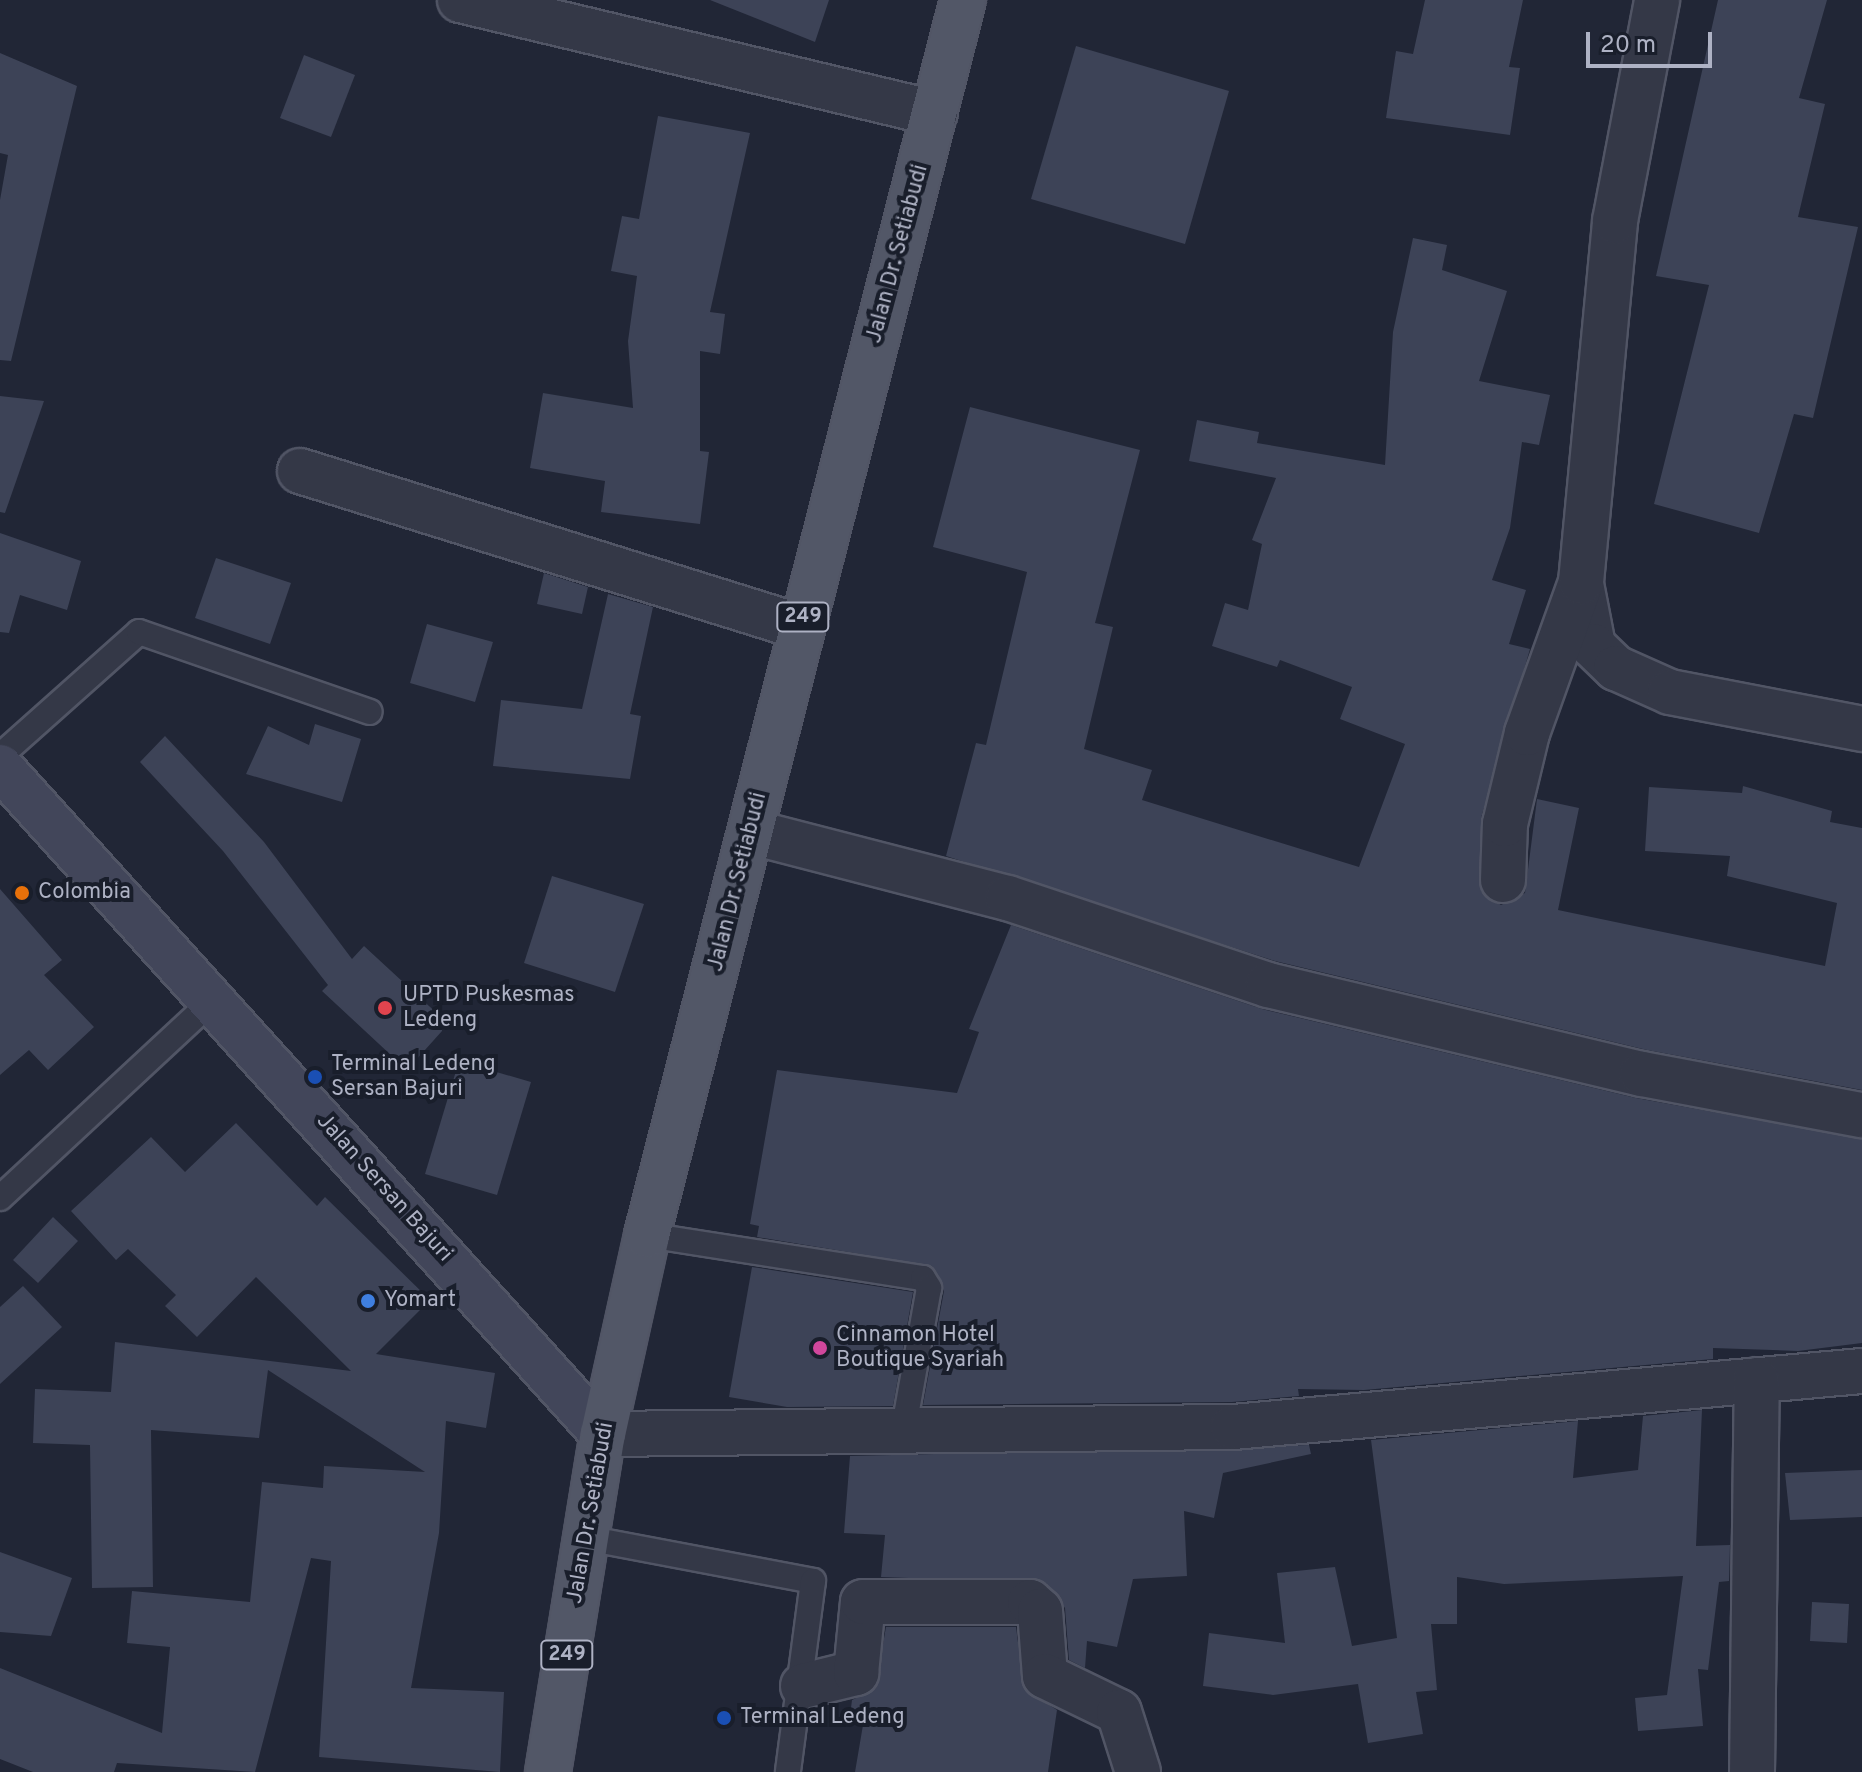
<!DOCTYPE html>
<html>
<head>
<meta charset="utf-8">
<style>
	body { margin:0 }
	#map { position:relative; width:1862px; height:1772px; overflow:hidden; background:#212636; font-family:Overpass,sans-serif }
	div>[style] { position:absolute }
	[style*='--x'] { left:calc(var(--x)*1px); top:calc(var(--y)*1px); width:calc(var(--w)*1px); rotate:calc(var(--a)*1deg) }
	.building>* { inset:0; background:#3d4357 }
	.roads { filter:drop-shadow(2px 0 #515565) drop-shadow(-2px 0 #515565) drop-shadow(0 2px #515565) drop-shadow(0 -2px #515565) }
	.lane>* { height:24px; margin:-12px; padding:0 12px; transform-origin:12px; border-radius:12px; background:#343847 }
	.street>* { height:44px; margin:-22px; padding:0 22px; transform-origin:22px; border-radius:22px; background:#343847 }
	.secondary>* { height:44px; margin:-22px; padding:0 22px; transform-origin:22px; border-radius:22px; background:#42465a }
	.primary>* { height:44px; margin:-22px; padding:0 22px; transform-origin:22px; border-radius:22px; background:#525767 }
	.dots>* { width:22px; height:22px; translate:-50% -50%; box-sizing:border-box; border:4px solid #191e2b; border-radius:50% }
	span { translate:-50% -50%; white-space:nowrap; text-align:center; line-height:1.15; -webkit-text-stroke:8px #191e2b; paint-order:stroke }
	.shield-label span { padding:2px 6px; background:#191e2b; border:2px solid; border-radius:6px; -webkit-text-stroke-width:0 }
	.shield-label { font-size:20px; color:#aeb2c4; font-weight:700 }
	.street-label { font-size:22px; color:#aeb2c4 }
	.poi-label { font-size:22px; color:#aeb2c4 }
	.left { translate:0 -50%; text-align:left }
	.scale { position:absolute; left:1586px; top:32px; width:126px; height:36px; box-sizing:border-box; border:4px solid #aeb2c4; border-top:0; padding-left:10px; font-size:24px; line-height:28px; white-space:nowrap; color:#aeb2c4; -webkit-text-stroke:6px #191e2b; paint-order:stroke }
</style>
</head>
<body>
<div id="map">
	<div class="building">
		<div style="clip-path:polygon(710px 0,829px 0,815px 42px)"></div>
		<div style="clip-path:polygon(1425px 0,1523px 0,1509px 67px,1520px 68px,1510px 135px,1386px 118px,1396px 51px,1413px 54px)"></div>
		<div style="clip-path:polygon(1718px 0,1827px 0,1799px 98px,1825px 104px,1798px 217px,1858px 227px,1813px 418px,1794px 414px,1759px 533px,1654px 504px,1709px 285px,1656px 276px)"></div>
		<div style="clip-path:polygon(1076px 46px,1229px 91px,1185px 244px,1031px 199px)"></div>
		<div style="clip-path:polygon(0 53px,77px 86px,11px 361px,0 360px,0 200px,8px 155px,0 153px)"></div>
		<div style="clip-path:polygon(304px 55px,355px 75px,331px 137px,280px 118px)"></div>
		<div style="clip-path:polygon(658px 116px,750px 133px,710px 312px,725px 314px,720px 354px,700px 351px,700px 451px,709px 452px,700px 524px,601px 512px,605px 481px,530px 468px,543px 393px,633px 408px,628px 341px,637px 276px,611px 271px,622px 216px,639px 219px)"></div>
		<div style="clip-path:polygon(1413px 238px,1447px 245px,1442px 270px,1507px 291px,1479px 381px,1550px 395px,1539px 445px,1522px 442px,1510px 528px,1492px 580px,1526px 590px,1509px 644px,1530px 649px,1481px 818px,1481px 891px,1501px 905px,1525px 893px,1537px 799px,1579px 808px,1558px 910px,1825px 966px,1837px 903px,1727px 876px,1730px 856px,1645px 851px,1649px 787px,1742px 793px,1743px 786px,1832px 811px,1830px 822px,1862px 828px,1862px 1090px,1647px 1050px,1275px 961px,946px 856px,976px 743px,986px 745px,1027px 572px,933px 547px,970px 407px,1140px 450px,1095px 623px,1113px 627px,1084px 749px,1152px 770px,1142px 800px,1359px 867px,1405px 744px,1340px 719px,1352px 687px,1280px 660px,1277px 667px,1212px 646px,1225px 603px,1248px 610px,1262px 544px,1252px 540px,1276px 478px,1189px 461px,1197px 420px,1259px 432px,1257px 443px,1385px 465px,1393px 332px)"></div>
		<div style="clip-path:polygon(0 396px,44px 401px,5px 513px,0 512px)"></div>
		<div style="clip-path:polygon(0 533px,81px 561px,67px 610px,20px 595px,9px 633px,0 632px)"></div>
		<div style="clip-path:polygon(216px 558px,291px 583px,270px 644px,195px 618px)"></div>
		<div style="clip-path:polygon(544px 573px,588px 587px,582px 614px,537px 604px)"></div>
		<div style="clip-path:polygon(608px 594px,653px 607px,630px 714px,641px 716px,630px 779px,493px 766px,501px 700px,582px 709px)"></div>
		<div style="clip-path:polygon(427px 624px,493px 642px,475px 702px,410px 683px)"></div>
		<div style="clip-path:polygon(315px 724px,361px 739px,342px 802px,246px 774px,268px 726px,309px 745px)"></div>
		<div style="clip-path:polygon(165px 736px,264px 842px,352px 959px,364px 946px,442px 1018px,442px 1031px,407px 1070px,322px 991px,328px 985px,223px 851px,140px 762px)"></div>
		<div style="clip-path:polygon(552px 876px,644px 904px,615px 992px,524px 963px)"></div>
		<div style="clip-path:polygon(0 889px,62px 960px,44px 975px,94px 1027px,48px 1070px,29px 1050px,0 1075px)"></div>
		<div style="clip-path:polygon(1011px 925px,1262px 1009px,1636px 1098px,1862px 1139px,1862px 1343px,1798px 1351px,1713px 1348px,1713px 1359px,1364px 1390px,1298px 1389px,1299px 1396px,1232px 1402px,923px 1405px,944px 1291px,932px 1266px,757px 1237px,759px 1226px,750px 1224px,777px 1070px,957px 1093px,979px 1032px,969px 1029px)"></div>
		<div style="clip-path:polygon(459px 1061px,531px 1082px,497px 1195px,425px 1174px)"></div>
		<div style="clip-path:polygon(236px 1123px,317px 1206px,325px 1197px,430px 1300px,376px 1354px,495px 1373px,486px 1428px,446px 1421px,439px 1533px,411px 1688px,504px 1692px,500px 1772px,319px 1757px,331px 1561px,311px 1558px,255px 1772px,117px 1763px,114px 1772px,33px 1772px,0 1759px,0 1668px,162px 1733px,170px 1647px,127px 1643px,132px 1591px,250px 1602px,262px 1482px,323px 1488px,324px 1466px,425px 1472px,268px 1370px,259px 1438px,151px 1430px,153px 1587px,92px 1588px,90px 1445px,33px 1443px,35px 1389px,111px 1392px,115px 1342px,351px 1371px,256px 1277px,197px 1337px,165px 1306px,176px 1295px,128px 1249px,116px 1260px,71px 1211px,151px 1137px,185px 1172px)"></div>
		<div style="clip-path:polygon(53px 1217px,78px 1241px,38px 1283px,13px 1260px)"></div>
		<div style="clip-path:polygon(752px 1267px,913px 1292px,893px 1406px,787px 1407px,729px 1397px)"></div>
		<div style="clip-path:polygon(23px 1286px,62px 1327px,0 1384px,0 1307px)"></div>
		<div style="clip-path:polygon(1702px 1410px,1696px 1546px,1730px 1545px,1729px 1581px,1719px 1582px,1708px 1670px,1698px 1669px,1703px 1726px,1638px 1731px,1635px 1698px,1667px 1695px,1683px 1576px,1504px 1584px,1457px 1577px,1457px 1624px,1431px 1624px,1437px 1690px,1416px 1692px,1423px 1734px,1368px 1743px,1358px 1684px,1273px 1695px,1203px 1686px,1209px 1633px,1285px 1643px,1277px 1573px,1335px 1567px,1352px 1646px,1397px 1638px,1371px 1440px,1578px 1421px,1573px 1478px,1638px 1470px,1643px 1416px)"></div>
		<div style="clip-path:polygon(1309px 1445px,1311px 1454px,1223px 1473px,1214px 1518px,1184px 1511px,1187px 1576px,1133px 1579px,1117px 1647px,1087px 1641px,1085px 1668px,1069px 1660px,1065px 1608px,1046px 1583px,881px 1577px,885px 1535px,844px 1533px,850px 1456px)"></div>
		<div style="clip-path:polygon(1862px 1470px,1862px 1517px,1790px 1520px,1785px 1473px)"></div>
		<div style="clip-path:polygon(0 1552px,72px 1578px,51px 1636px,0 1632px)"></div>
		<div style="clip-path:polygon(1812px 1602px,1849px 1604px,1847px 1643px,1810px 1641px)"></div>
		<div style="clip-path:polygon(886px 1627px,1016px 1627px,1024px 1689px,1057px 1710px,1048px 1772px,855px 1772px,863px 1725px,849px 1723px,852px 1700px,875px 1689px)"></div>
	</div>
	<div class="roads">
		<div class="lane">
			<div style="--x:0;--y:756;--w:186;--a:-41.7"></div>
			<div style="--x:139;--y:632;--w:244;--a:19.1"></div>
			<div style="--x:0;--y:1198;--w:291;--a:-42.9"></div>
			<div style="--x:647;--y:1235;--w:279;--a:8.9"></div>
			<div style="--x:923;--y:1278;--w:12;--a:59"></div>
			<div style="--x:929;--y:1288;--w:147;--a:100.2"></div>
			<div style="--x:586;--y:1538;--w:231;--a:10.7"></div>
			<div style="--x:813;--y:1581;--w:193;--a:97.5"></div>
		</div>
		<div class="street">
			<div style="--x:460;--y:0;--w:488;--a:13.4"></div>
			<div style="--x:300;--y:471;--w:525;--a:17.3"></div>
			<div style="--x:1581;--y:584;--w:63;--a:79"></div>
			<div style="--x:1593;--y:646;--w:32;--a:44"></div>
			<div style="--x:1616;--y:668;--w:59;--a:24"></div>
			<div style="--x:1670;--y:692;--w:196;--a:10.9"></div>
			<div style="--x:752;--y:832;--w:264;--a:14.5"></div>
			<div style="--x:1008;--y:898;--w:274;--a:18.5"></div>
			<div style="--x:1268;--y:985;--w:384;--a:13.4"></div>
			<div style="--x:1642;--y:1074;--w:224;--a:10.6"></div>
			<div style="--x:1503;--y:880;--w:56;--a:-88"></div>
			<div style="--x:1505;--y:824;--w:94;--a:-76.4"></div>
			<div style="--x:1527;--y:733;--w:160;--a:-70.3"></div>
			<div style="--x:1581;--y:582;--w:363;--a:-84.6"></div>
			<div style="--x:1615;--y:221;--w:225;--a:-79.2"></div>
			<div style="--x:603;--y:1434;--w:630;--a:-0.64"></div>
			<div style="--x:1233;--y:1427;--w:631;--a:-5.09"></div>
			<div style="--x:803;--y:1686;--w:55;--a:-13.8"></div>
			<div style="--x:856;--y:1673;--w:71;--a:-84.4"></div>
			<div style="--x:863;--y:1602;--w:167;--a:0"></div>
			<div style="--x:1030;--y:1602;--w:13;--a:42"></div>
			<div style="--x:1040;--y:1611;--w:65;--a:85.6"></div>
			<div style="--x:1045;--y:1676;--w:82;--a:25.9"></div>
			<div style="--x:1119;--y:1712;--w:63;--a:72.4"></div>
			<div style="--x:1752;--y:1772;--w:392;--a:-89.3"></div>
		</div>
		<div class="secondary">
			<div style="--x:0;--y:767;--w:899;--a:47.88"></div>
		</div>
		<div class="primary">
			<div style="--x:548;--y:1772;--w:342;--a:-80.8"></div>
			<div style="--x:603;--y:1434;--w:204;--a:-77.5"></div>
			<div style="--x:647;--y:1235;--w:1275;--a:-75.65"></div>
		</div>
	</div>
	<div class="dots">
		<div style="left:22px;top:893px;background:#e8710a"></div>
		<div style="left:385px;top:1008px;background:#e0444e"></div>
		<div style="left:315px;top:1077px;background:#1a4fb4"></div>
		<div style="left:368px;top:1301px;background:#3f7fe0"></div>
		<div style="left:820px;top:1348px;background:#d1479c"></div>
		<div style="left:724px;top:1718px;background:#1a4fb4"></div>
	</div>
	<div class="shield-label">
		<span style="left:803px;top:617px">249</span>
		<span style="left:567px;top:1655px">249</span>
	</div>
	<div class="street-label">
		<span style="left:898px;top:254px;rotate:-75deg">Jalan Dr. Setiabudi</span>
		<span style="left:738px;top:882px;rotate:-76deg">Jalan Dr. Setiabudi</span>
		<span style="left:384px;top:1188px;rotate:48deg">Jalan Sersan Bajuri</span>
		<span style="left:591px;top:1513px;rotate:-80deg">Jalan Dr. Setiabudi</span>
	</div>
	<div class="poi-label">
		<span class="left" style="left:38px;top:893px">Colombia</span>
		<span class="left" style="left:403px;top:1008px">UPTD Puskesmas<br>Ledeng</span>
		<span class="left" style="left:331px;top:1077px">Terminal Ledeng<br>Sersan Bajuri</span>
		<span class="left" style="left:384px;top:1301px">Yomart</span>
		<span class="left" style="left:836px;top:1348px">Cinnamon Hotel<br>Boutique Syariah</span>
		<span class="left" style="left:740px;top:1718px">Terminal Ledeng</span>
	</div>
	<div class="scale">20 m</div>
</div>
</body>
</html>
